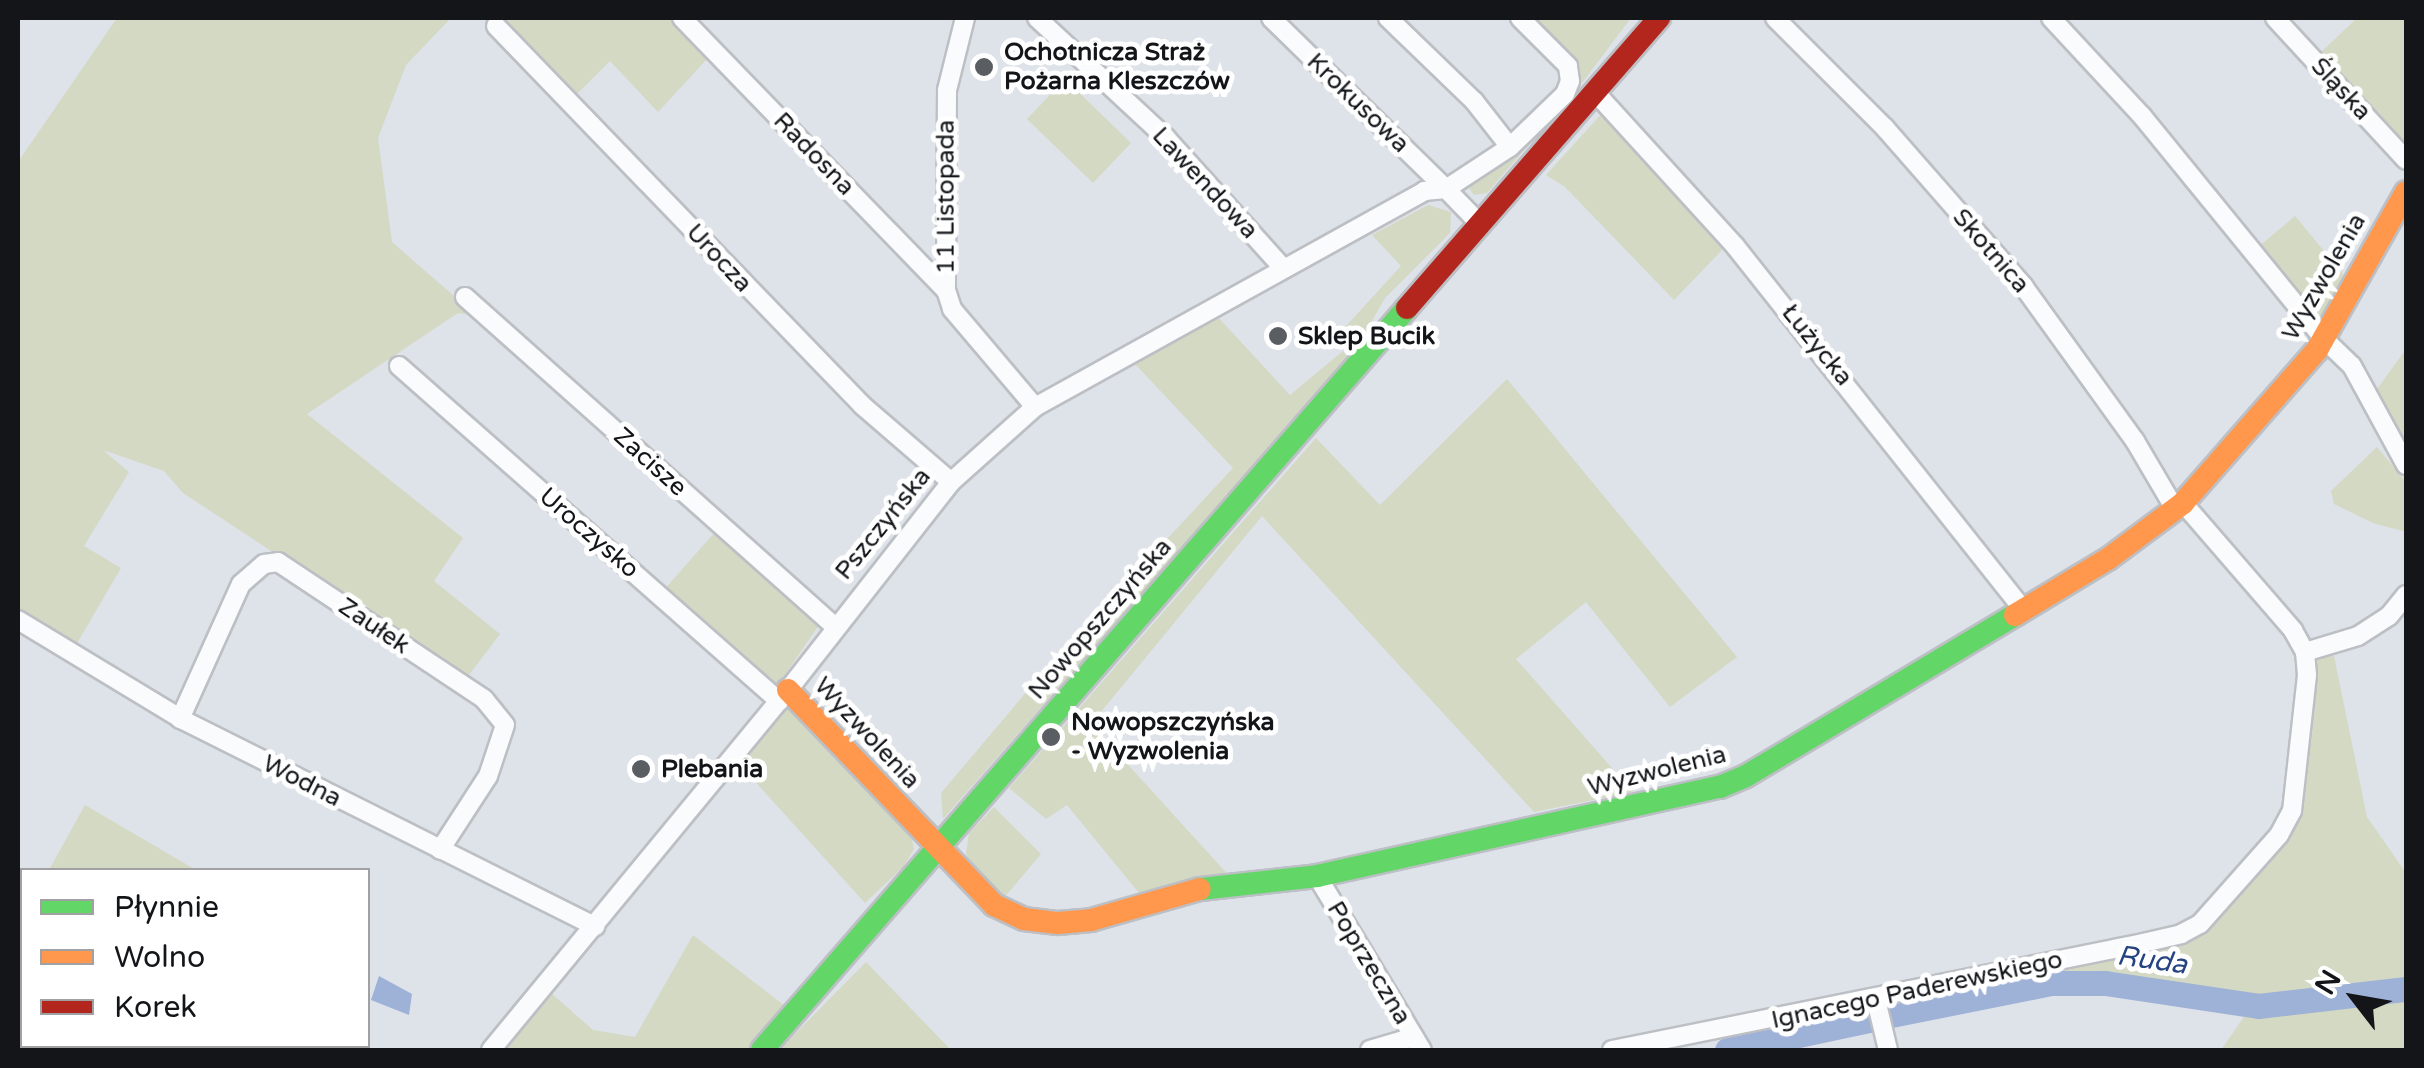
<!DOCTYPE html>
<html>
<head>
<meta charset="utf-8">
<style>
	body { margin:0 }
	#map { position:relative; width:2424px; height:1068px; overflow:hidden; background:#dee2e9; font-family:"Varela Round",sans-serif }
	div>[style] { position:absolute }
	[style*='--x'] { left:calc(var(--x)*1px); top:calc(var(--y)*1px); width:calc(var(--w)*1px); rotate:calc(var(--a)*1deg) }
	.green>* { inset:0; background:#d4d9c4 }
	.water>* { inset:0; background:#9eb1d6 }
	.stream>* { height:4px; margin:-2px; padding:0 2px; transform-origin:2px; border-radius:2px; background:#9eb1d6 }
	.river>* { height:25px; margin:-12.5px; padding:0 12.5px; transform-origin:12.5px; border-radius:12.5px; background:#9eb1d6 }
	.roads { filter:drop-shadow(2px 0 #bcbfc4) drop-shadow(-2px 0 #bcbfc4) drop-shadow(0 2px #bcbfc4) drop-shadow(0 -2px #bcbfc4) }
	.street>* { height:18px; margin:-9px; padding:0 9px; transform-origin:9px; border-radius:9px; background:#fafbfc }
	.fast>* { height:22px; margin:-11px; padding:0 11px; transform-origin:11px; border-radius:11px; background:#63d668 }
	.slow>* { height:22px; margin:-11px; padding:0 11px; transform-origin:11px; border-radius:11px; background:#ff974d }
	.jam>* { height:22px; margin:-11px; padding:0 11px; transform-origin:11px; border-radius:11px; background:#b3261e }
	.dots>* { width:28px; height:28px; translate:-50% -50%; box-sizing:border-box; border:5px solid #fff; border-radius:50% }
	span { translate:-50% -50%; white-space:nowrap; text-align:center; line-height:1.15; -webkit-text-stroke:10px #fff; paint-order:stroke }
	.poi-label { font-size:25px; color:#131519; font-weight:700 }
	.left { translate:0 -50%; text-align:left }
	.street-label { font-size:25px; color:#131519 }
	.water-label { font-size:28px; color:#264381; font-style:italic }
	.frame { position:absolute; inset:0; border:20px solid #131519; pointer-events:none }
	.legend { position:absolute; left:20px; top:868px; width:350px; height:180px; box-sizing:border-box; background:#fff; border:2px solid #a1a1a3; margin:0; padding:12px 18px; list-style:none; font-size:30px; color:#131519 }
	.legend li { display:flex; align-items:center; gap:20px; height:50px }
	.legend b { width:50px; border:2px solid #a1a1a3 }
	.north { position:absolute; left:2304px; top:948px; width:100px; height:100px; -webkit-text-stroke:8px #fff; paint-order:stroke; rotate:301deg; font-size:28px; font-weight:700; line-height:40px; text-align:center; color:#131519 }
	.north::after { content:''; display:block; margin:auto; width:35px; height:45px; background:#131519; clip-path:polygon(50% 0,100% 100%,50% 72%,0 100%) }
</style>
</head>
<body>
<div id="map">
	<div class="green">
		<div style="clip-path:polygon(117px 18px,451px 18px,406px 65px,378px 138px,392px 242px,477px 316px,458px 313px,307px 414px,463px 538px,434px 581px,500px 634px,466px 679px,183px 493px,164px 471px,103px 450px,129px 472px,84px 546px,121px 568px,76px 645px,18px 609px,18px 162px)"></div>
		<div style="clip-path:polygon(494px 18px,668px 18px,708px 58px,658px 112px,610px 61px,575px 96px)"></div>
		<div style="clip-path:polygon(1528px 18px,1631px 18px,1585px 79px,1487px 193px,1474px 195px,1467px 185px,1574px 87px)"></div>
		<div style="clip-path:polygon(2357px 18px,2406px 18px,2406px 149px,2318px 55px)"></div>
		<div style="clip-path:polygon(1065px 79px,1131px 143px,1093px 183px,1027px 119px)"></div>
		<div style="clip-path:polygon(1605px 110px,1725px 247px,1674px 300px,1565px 187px,1546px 175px)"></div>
		<div style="clip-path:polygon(1428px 205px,1451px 212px,1450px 233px,1385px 298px,1358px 345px,1353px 344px,1344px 331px,1346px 326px,1401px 266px,1372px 235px)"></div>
		<div style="clip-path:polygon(2295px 216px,2347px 279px,2323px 329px,2257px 248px)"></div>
		<div style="clip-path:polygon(1216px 315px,1290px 395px,1343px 351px,1348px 358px,943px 819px,941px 793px,1040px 676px,1233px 468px,1135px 364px)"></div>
		<div style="clip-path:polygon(2406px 349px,2406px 448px,2377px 389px)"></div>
		<div style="clip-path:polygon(1507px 379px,1737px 657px,1670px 707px,1586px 602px,1516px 659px,1633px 792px,1534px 812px,1262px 516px,1091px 724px,1232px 879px,1143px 898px,1067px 805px,1046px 819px,1009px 788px,1316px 438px,1380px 505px)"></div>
		<div style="clip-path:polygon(2377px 447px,2406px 482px,2406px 532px,2373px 523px,2334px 504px,2331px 491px)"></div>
		<div style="clip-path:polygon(715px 532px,819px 625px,778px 685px,769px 687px,663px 591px)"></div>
		<div style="clip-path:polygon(2334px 656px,2367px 817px,2406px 873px,2406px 1050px,2221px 1050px,2246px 1014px,2109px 991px,2056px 990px,1885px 1004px,2161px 950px,2186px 940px,2297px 823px,2309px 758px,2313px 657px)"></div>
		<div style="clip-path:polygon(782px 708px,797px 710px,911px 835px,914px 849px,903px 867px,865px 903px,740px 765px)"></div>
		<div style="clip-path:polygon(85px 805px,196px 870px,49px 870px)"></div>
		<div style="clip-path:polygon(994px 807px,1041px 854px,1002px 900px,974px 873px,966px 854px,969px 833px)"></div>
		<div style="clip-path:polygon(22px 917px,22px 999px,18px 1000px,18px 922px)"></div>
		<div style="clip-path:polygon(693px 935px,789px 1009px,751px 1050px,503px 1050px,550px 992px,593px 1030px,635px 1037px)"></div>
		<div style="clip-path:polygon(866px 962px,951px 1050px,779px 1050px)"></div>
		<div style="clip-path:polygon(22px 1012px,22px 1046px,184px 1046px,188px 1050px,18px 1050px,18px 1013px)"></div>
	</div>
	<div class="water">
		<div style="clip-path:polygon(379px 976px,412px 994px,409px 1015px,371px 1000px)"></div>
	</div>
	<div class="stream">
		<div style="--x:18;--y:1008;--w:4;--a:-27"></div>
	</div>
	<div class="river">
		<div style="--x:1891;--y:1015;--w:163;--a:-11.3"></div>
		<div style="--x:2051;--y:983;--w:54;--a:0"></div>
		<div style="--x:2105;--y:983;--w:155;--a:8.5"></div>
		<div style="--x:2258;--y:1006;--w:149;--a:-6.6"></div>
		<div style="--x:1727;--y:1050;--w:145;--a:-11.9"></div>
	</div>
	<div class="roads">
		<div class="street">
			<div style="--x:682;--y:18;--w:379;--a:45.9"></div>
			<div style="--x:965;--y:18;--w:74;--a:104"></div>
			<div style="--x:947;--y:90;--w:200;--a:90.3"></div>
			<div style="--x:946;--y:290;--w:20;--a:72"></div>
			<div style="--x:952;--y:309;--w:128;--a:49.7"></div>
			<div style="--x:1037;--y:18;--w:176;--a:42.9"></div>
			<div style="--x:1166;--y:138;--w:175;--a:48"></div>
			<div style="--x:1271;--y:18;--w:245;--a:44.3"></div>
			<div style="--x:1446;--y:189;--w:77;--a:-33.3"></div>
			<div style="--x:1510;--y:147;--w:76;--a:-43.9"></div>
			<div style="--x:1565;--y:94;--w:14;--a:-69"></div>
			<div style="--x:1570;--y:81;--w:15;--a:-98"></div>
			<div style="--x:1568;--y:66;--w:68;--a:-135"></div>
			<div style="--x:1388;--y:18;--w:120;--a:44"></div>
			<div style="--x:1474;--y:101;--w:58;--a:52"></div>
			<div style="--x:1775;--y:18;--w:156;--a:45"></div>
			<div style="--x:1885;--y:128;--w:211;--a:48.8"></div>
			<div style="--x:2024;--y:287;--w:190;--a:54.2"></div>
			<div style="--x:2135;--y:441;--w:79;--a:59.5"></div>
			<div style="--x:2051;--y:18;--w:134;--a:47.1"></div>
			<div style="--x:2142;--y:116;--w:286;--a:50.8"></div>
			<div style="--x:2323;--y:338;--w:40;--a:44"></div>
			<div style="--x:2352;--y:366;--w:113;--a:61.4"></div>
			<div style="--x:2275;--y:18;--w:193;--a:47.3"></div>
			<div style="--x:496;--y:26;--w:528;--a:46"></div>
			<div style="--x:863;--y:406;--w:116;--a:40.8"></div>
			<div style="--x:1595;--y:92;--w:208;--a:47.7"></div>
			<div style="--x:1735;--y:246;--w:465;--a:51.6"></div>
			<div style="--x:465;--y:297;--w:497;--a:41.7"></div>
			<div style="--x:399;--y:366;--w:507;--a:41.4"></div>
			<div style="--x:18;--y:620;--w:193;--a:31.2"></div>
			<div style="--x:183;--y:720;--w:461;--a:26.6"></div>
			<div style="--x:2305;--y:652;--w:55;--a:-16.8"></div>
			<div style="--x:2358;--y:636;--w:37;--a:-33"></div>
			<div style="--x:2389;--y:616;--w:27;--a:-51"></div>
			<div style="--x:180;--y:719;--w:148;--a:-65.7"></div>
			<div style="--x:241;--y:584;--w:30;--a:-41"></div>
			<div style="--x:264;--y:564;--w:14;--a:-8"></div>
			<div style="--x:278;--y:562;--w:247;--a:33.6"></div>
			<div style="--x:484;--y:699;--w:33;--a:51"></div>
			<div style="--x:505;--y:725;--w:54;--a:108.4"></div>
			<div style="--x:488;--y:776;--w:88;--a:123"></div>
			<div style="--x:1317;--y:876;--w:203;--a:58.9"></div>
			<div style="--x:1876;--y:1000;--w:51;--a:76.5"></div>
			<div style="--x:491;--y:1050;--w:467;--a:-50.5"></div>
			<div style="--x:788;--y:690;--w:264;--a:-51.9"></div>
			<div style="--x:951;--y:482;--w:113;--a:-41.8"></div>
			<div style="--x:1035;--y:407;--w:445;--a:-29"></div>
			<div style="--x:1424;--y:191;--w:22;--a:-5"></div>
			<div style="--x:1446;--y:189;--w:49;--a:45.8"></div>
			<div style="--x:1370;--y:1050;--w:46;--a:-16.5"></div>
			<div style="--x:1612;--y:1050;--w:542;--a:-11.39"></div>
			<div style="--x:2143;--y:943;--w:39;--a:-13"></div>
			<div style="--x:2181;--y:934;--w:21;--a:-28"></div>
			<div style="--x:2200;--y:924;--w:119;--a:-48.4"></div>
			<div style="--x:2279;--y:835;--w:27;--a:-62"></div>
			<div style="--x:2292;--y:811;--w:137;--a:-83.7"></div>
			<div style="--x:2307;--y:675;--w:23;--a:-95"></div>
			<div style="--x:2305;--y:652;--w:25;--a:-119"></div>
			<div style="--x:2293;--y:630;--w:168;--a:-130.9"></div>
		</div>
		<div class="fast">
			<div style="--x:1200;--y:889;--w:118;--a:-6.3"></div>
			<div style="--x:1317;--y:876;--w:413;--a:-12.5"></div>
			<div style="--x:1720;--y:787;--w:28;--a:-23"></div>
			<div style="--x:1746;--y:776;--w:313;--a:-30.9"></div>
			<div style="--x:762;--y:1050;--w:983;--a:-49"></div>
		</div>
		<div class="slow">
			<div style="--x:2015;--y:615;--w:109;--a:-31.1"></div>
			<div style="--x:2108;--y:559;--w:94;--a:-36.7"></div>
			<div style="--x:2183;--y:503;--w:203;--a:-48.8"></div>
			<div style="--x:2317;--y:350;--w:181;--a:-60.6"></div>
			<div style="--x:788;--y:690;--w:298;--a:46.2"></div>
			<div style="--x:994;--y:905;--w:33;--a:25"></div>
			<div style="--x:1024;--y:919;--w:34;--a:7"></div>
			<div style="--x:1058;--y:923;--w:33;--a:-5"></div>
			<div style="--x:1091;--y:920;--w:113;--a:-15.9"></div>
		</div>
		<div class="jam">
			<div style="--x:1407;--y:308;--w:384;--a:-49"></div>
		</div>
	</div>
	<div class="dots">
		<div style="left:984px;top:67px;background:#5a5d62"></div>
		<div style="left:1278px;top:336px;background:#5a5d62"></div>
		<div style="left:1051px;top:737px;background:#5a5d62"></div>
		<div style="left:641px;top:769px;background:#5a5d62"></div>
	</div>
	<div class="poi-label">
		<span class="left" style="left:1004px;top:67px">Ochotnicza Straż<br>Pożarna Kleszczów</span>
		<span class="left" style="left:1298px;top:336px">Sklep Bucik</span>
		<span class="left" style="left:1071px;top:737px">Nowopszczyńska<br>- Wyzwolenia</span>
		<span class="left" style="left:661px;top:769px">Plebania</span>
	</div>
	<div class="street-label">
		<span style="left:2341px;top:89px;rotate:47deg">Śląska</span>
		<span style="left:1358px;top:103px;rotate:44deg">Krokusowa</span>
		<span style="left:814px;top:154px;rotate:46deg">Radosna</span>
		<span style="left:1205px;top:183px;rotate:47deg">Lawendowa</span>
		<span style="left:946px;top:197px;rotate:-90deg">11 Listopada</span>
		<span style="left:1991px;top:251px;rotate:49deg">Skotnica</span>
		<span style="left:719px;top:258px;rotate:47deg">Urocza</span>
		<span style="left:2324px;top:277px;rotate:-60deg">Wyzwolenia</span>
		<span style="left:1817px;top:345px;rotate:51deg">Łużycka</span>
		<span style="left:650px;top:462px;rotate:42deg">Zacisze</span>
		<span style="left:883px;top:524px;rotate:-51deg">Pszczyńska</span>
		<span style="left:589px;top:533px;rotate:41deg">Uroczysko</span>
		<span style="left:1100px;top:619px;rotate:-49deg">Nowopszczyńska</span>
		<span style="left:374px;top:626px;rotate:34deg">Zaułek</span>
		<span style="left:867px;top:733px;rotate:47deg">Wyzwolenia</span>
		<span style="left:1657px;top:771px;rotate:-14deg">Wyzwolenia</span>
		<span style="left:302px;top:781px;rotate:27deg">Wodna</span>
		<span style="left:1369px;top:963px;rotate:59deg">Poprzeczna</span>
		<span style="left:1917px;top:990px;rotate:-12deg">Ignacego Paderewskiego</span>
	</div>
	<div class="water-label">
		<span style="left:2152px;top:960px;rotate:8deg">Ruda</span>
	</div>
	<div class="frame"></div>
	<ul class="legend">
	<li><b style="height:12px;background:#63d668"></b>Płynnie</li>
	<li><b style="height:12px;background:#ff974d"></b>Wolno</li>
	<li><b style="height:12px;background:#b3261e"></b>Korek</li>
	</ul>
	<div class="north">N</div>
</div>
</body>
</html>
